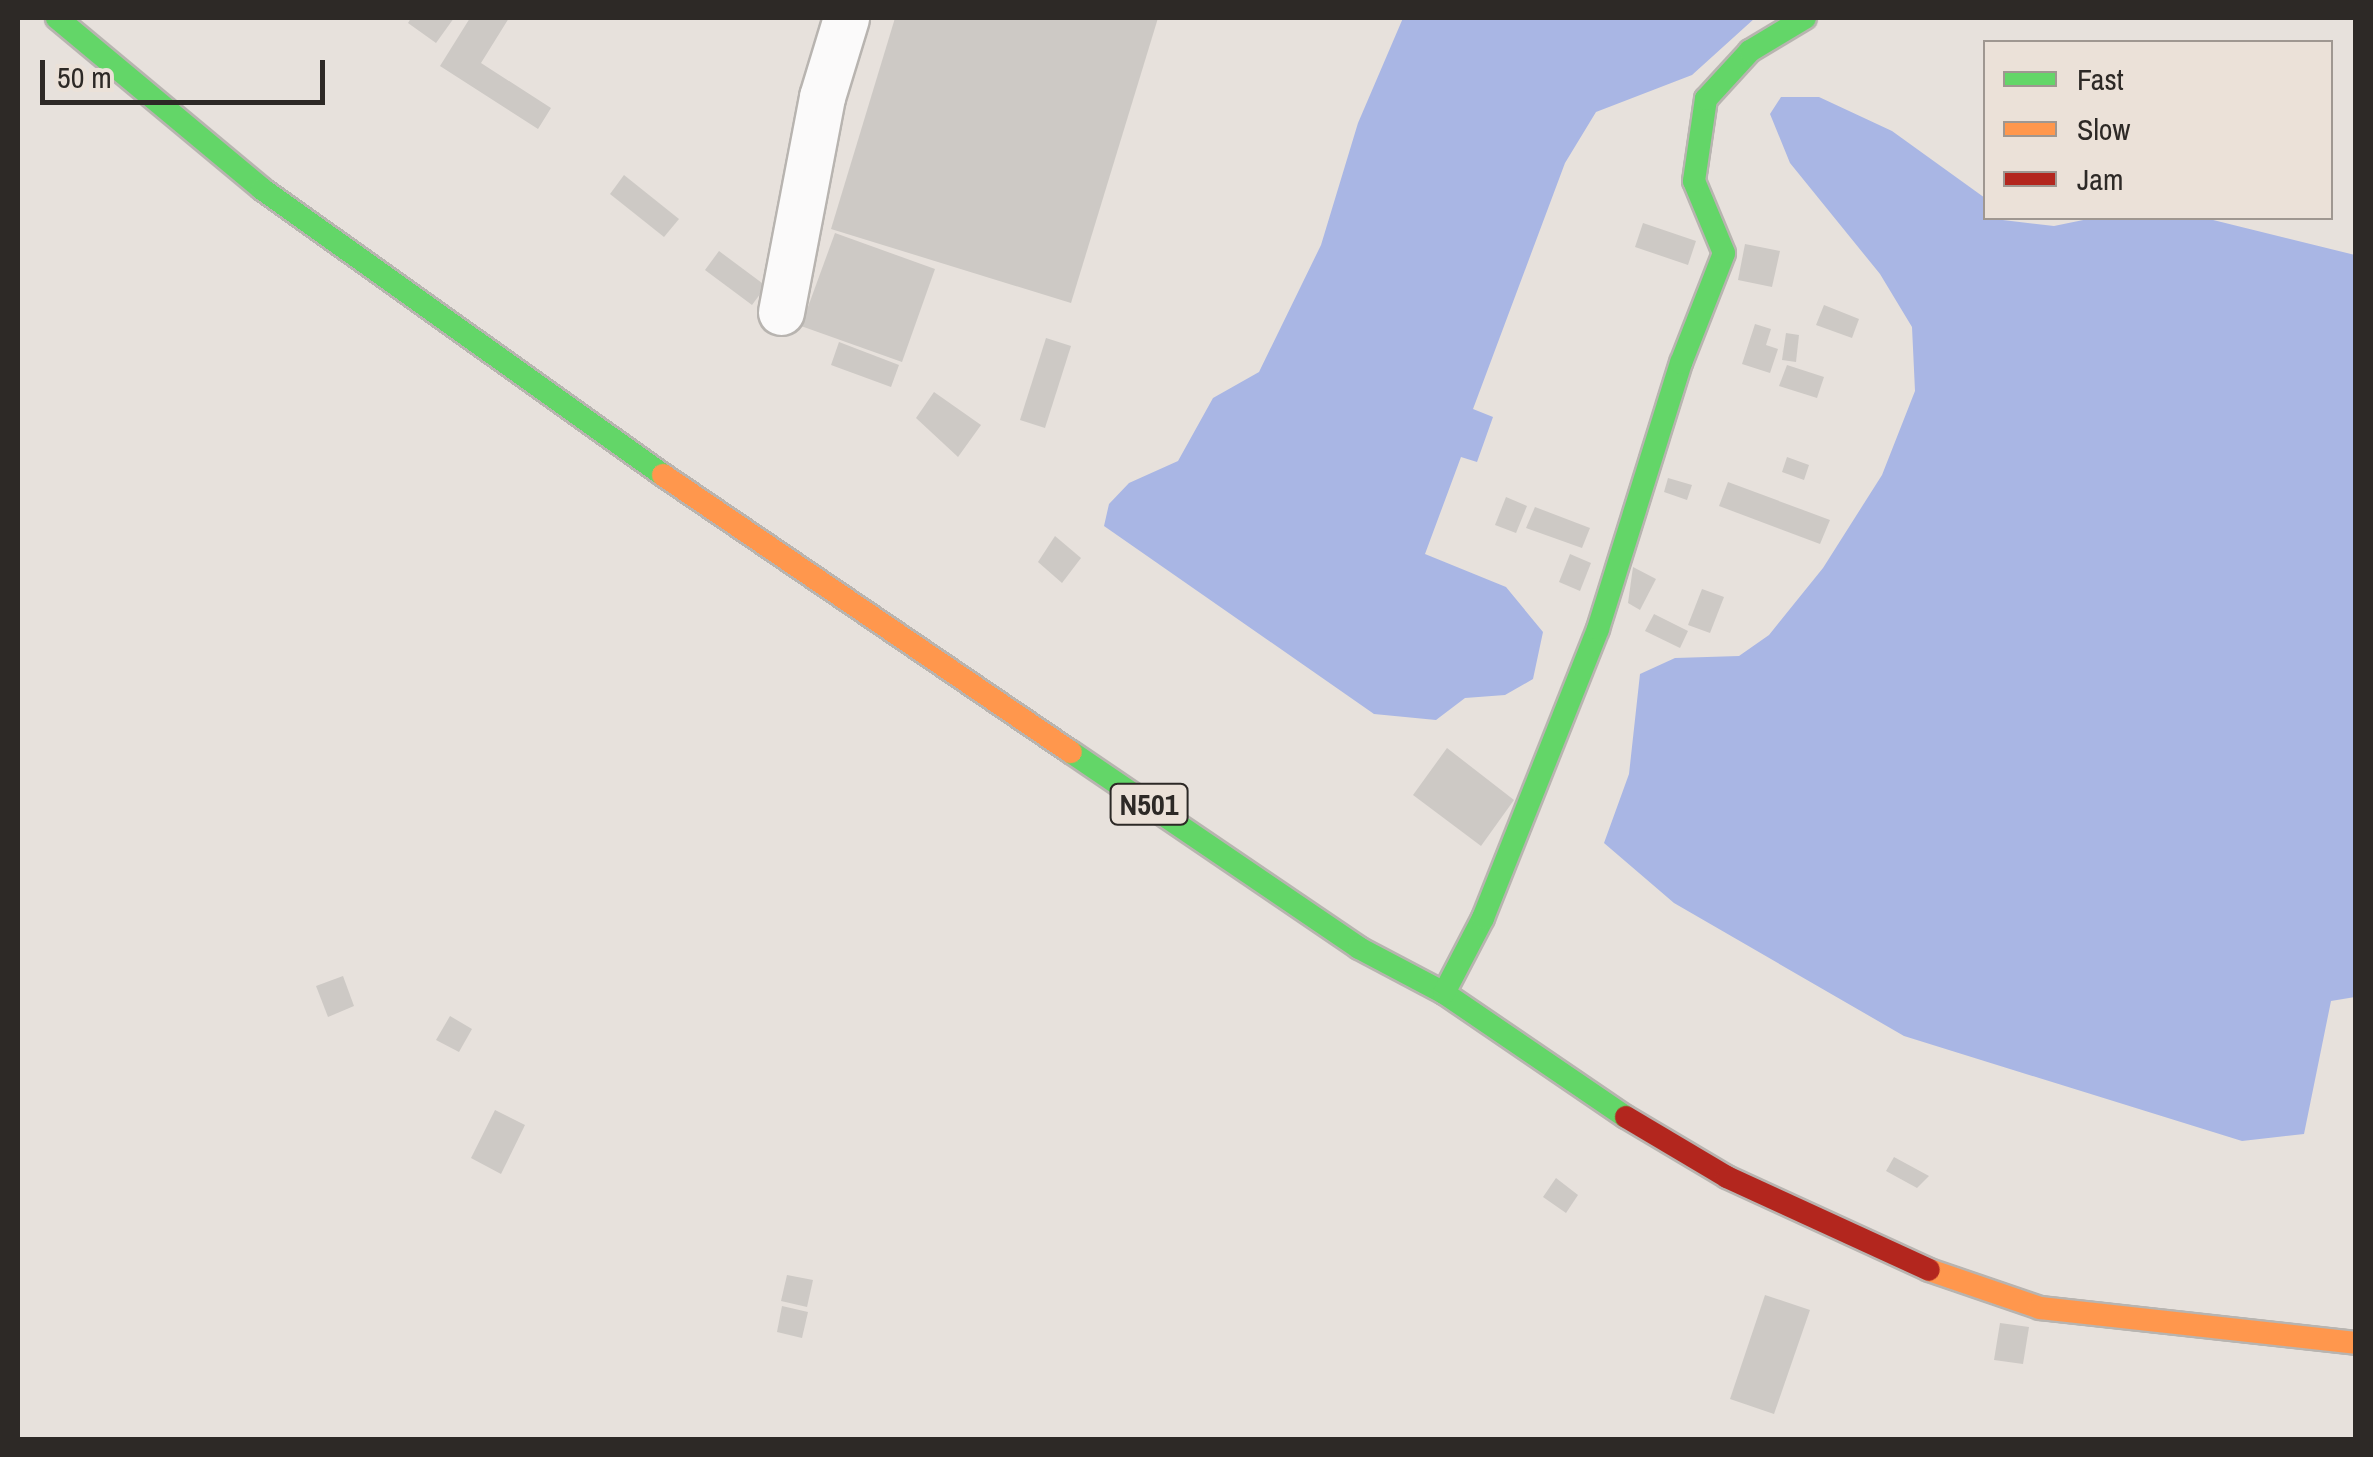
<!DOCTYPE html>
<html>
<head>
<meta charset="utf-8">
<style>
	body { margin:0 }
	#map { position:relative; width:2373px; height:1457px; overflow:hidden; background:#e7e1dc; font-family:"Archivo Narrow",sans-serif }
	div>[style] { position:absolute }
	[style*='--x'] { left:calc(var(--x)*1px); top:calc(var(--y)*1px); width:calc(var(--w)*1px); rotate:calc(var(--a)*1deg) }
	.water>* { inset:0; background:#a9b6e4 }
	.building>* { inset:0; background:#cdc9c5 }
	.roads { filter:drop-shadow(2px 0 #b8b4b0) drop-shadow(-2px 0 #b8b4b0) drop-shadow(0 2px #b8b4b0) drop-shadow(0 -2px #b8b4b0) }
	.street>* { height:45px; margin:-22.5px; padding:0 22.5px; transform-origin:22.5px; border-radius:22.5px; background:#fbfafa }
	.fast>* { height:22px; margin:-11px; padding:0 11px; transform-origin:11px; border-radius:11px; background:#63d668 }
	.slow>* { height:22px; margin:-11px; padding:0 11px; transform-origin:11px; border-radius:11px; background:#ff974d }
	.jam>* { height:22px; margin:-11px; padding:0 11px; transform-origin:11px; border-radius:11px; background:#b3261e }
	span { translate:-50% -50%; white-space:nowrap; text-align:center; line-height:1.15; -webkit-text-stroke:10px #ebe1d8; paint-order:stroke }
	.shield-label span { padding:2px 8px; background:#ebe1d8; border:2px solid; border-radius:8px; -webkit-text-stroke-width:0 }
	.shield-label { font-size:30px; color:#2d2926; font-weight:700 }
	.frame { position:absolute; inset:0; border:20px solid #2d2926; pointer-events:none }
	.legend { position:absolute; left:1983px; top:40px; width:350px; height:180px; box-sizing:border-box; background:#ebe1d8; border:2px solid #9f9791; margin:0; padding:12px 18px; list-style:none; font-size:30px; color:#2d2926 }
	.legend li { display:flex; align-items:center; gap:20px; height:50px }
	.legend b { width:50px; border:2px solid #9f9791 }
	.scale { position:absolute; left:40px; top:60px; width:285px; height:45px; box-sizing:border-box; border:5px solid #2d2926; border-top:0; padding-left:12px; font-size:30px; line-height:35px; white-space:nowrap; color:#2d2926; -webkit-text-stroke:8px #ebe1d8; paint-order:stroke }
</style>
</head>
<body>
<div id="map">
	<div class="water">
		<div style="clip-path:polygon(1403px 18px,1755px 18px,1692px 75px,1596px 112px,1565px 163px,1473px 409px,1493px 417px,1477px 462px,1461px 457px,1425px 554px,1506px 587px,1543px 632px,1533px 679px,1505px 695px,1465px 698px,1436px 720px,1374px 714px,1104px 526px,1109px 504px,1129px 483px,1178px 461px,1213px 398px,1259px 372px,1321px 245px,1358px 123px)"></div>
		<div style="clip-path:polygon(1781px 97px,1819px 97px,1892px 131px,1985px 198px,1986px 218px,2054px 226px,2093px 218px,2205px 218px,2355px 255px,2355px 997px,2331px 1001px,2304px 1134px,2242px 1141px,1904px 1036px,1674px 903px,1604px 843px,1629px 774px,1640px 674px,1675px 658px,1739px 656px,1769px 635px,1823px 568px,1882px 475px,1915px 391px,1912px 327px,1880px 274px,1790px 163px,1770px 114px)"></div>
	</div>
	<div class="building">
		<div style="clip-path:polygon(411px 18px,454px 18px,436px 43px,408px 23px)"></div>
		<div style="clip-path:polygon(470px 18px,509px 18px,481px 63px,551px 108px,538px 129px,440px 66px)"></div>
		<div style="clip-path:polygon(895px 18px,1158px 18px,1071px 303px,831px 229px)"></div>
		<div style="clip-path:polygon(624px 175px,679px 219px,664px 237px,610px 194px)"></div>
		<div style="clip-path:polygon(1643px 223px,1696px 241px,1688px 265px,1635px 247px)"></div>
		<div style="clip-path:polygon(835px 233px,935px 269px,902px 362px,801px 326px)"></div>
		<div style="clip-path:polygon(1745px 244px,1780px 251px,1772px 287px,1738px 280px)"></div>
		<div style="clip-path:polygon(719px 251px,766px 286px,752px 305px,705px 270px)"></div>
		<div style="clip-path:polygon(1824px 305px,1859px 319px,1852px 338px,1816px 325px)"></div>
		<div style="clip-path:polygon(1755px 324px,1771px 329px,1766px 345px,1778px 349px,1770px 373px,1742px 364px)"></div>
		<div style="clip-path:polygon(1786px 333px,1799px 335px,1796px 362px,1782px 360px)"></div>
		<div style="clip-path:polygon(1046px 338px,1071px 346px,1045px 428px,1020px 420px)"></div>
		<div style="clip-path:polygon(839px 342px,899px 365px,891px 387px,831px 365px)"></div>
		<div style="clip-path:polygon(1787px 365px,1824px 377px,1817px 398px,1779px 386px)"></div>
		<div style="clip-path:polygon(934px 392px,981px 425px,958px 457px,916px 418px)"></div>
		<div style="clip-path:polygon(1787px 457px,1809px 465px,1804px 480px,1782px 472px)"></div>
		<div style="clip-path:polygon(1668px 478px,1692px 485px,1687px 500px,1664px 492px)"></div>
		<div style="clip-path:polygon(1728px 482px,1830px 520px,1820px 544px,1719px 506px)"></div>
		<div style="clip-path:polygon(1506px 497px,1527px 506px,1516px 533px,1495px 525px)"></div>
		<div style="clip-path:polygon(1535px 507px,1590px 528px,1582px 548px,1526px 528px)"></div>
		<div style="clip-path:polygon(1055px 536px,1081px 558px,1062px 583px,1038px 562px)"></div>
		<div style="clip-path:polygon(1570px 554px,1591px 563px,1580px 591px,1559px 582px)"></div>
		<div style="clip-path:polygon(1633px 567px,1656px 579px,1640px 610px,1628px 603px)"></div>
		<div style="clip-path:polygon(1702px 589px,1724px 597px,1710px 633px,1688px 625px)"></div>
		<div style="clip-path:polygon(1654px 614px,1688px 631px,1680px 648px,1645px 631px)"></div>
		<div style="clip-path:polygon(1447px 748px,1514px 800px,1481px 846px,1413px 795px)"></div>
		<div style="clip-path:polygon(343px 976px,354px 1006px,328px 1017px,316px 986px)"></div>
		<div style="clip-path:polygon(450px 1016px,472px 1029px,459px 1052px,436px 1040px)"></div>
		<div style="clip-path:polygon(495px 1110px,525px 1125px,501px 1174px,471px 1158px)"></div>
		<div style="clip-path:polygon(1894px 1157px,1929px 1176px,1917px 1188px,1886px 1171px)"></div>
		<div style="clip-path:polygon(1556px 1178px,1578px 1195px,1566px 1213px,1543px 1197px)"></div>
		<div style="clip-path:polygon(787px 1275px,813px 1280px,807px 1307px,781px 1301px)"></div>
		<div style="clip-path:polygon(1765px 1295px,1810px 1310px,1774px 1414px,1730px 1399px)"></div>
		<div style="clip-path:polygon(782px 1306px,808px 1312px,802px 1338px,777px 1332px)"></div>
		<div style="clip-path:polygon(2000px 1323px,2029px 1327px,2023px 1364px,1994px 1360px)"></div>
	</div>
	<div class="roads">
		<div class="street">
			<div style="--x:781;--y:312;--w:219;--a:-79.2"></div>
			<div style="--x:822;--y:97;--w:83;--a:-73.1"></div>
		</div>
		<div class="fast">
			<div style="--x:57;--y:18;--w:267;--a:39.8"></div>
			<div style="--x:262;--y:189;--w:493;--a:35.5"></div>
			<div style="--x:1071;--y:752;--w:348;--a:34.2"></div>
			<div style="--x:1359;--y:948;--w:96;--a:27.9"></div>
			<div style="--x:1444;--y:993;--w:220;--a:34.3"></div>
			<div style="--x:1444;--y:993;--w:85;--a:-62.5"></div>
			<div style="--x:1483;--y:918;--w:311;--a:-68.3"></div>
			<div style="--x:1598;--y:629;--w:279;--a:-72.7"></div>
			<div style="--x:1681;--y:363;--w:118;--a:-68.6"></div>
			<div style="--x:1724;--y:253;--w:78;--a:-112.6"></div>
			<div style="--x:1694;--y:181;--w:83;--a:-81.7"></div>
			<div style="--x:1706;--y:99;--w:65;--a:-47.5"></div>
			<div style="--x:1750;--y:51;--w:64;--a:-31"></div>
		</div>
		<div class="slow">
			<div style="--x:663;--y:475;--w:493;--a:34.2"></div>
			<div style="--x:1929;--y:1270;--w:117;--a:18.9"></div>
			<div style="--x:2040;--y:1308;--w:318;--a:6.3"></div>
		</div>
		<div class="jam">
			<div style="--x:1626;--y:1117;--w:117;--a:30.7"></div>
			<div style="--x:1727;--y:1177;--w:222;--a:24.7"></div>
		</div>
	</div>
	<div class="shield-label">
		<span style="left:1149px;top:804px">N501</span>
	</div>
	<div class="frame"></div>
	<ul class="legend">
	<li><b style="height:12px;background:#63d668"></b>Fast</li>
	<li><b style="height:12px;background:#ff974d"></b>Slow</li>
	<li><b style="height:12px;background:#b3261e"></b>Jam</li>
	</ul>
	<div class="scale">50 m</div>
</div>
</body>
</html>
